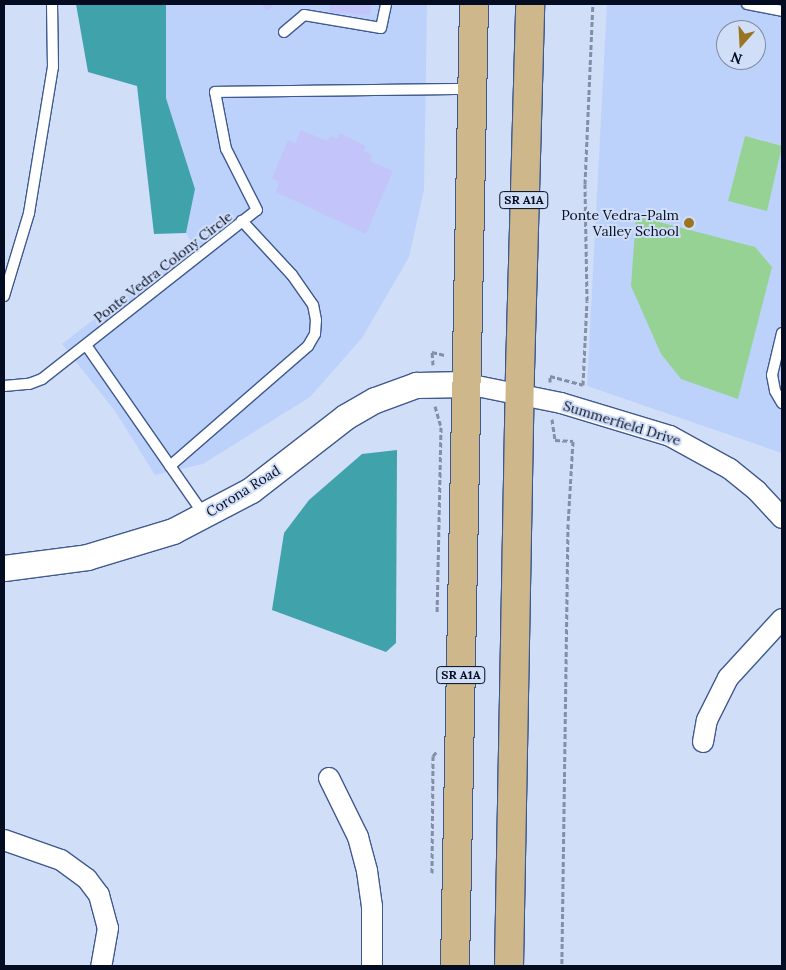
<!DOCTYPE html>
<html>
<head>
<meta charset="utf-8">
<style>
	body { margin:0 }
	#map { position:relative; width:786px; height:970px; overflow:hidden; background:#d1def8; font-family:Lora,serif }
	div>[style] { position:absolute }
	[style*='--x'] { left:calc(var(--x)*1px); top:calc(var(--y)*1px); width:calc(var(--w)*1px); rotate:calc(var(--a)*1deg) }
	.built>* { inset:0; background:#bcd2fb }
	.green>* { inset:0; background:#95d293 }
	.water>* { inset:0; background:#40a2ab }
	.building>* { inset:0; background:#c3c4fa }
	.path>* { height:3px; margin-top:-1.5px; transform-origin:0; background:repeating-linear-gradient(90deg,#848fa7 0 5px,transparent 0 7.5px) }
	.roads { filter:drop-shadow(1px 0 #3f5990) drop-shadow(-1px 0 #3f5990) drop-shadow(0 1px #3f5990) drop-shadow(0 -1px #3f5990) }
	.service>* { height:10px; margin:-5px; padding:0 5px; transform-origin:5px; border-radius:5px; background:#fff }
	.minor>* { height:20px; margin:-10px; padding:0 10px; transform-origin:10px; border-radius:10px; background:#fff }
	.tertiary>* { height:25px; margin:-12.5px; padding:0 12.5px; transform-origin:12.5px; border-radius:12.5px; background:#fff }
	.primary>* { height:28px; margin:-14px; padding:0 14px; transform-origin:14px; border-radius:14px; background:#ceb88b }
	.dots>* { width:14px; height:14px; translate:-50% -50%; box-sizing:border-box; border:2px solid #d1def8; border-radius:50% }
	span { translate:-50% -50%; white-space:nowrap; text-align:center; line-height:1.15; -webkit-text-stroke:4px #d1def8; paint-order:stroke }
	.shield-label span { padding:1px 4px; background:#d1def8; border:1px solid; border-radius:4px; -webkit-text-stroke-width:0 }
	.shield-label { font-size:12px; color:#040c21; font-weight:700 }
	.poi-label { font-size:14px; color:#040c21 }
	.right { translate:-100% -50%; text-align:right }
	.street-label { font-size:14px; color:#040c21 }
	.frame { position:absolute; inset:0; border:5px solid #040c21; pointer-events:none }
	.north { position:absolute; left:716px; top:20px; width:50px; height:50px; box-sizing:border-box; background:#d1def8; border:1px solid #7f8aa2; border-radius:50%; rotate:199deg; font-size:14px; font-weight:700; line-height:20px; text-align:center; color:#040c21 }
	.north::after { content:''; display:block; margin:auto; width:18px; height:22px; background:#9a7520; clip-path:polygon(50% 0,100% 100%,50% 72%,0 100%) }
</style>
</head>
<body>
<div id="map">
	<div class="built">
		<div style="clip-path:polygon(166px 4px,427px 4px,424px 190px,409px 257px,362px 338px,310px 397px,203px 464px,155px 475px,115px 411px,62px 344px,192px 243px,186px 233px,195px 189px,166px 98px)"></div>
		<div style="clip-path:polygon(evenodd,607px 4px,782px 4px,782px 453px,587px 386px,607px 4px,726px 30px,756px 30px,756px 60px,726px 60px,726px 30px)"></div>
	</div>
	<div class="green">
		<div style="clip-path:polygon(745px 136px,782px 146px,767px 211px,728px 201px)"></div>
		<div style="clip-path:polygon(636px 216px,755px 247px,772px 267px,738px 399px,681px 379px,661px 354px,631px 286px)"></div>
	</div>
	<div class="water">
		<div style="clip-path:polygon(76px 4px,166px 4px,166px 98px,195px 189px,186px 233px,154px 234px,137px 86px,88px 72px)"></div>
		<div style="clip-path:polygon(397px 450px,396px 643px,386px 652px,272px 610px,284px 533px,309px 500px,362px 454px)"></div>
	</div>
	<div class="building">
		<div style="clip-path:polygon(261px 4px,275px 4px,267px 11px)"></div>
		<div style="clip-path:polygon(330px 4px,371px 4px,370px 15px,329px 12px)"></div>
		<div style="clip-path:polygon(301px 130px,327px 141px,330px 136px,337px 139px,340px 133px,366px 146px,363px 151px,372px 155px,370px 161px,393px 171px,366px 234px,276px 192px,279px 182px,272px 178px,288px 140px,295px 144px)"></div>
	</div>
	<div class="path">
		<div style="--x:433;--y:365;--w:13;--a:-94"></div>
		<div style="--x:432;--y:352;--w:13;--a:13"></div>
		<div style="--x:550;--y:382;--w:6;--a:-90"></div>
		<div style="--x:550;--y:376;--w:34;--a:15"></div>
		<div style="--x:583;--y:385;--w:84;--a:-87.3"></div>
		<div style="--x:587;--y:301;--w:117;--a:-91"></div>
		<div style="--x:585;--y:184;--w:180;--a:-87.5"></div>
		<div style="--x:435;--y:406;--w:22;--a:74"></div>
		<div style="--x:441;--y:427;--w:186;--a:91.2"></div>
		<div style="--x:552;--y:419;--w:21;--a:82"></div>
		<div style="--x:555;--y:440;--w:18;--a:3"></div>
		<div style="--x:573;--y:441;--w:83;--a:93.4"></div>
		<div style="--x:568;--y:524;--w:442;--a:90.8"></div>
		<div style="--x:432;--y:873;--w:117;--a:-89.5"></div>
		<div style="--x:433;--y:756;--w:6;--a:-51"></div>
	</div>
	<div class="roads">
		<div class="service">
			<div style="--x:747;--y:4;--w:36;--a:11"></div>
			<div style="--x:284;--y:32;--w:26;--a:-40"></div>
			<div style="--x:304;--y:15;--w:78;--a:9.6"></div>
			<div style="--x:381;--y:28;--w:25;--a:-78"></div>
			<div style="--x:4;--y:296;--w:87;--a:-73.2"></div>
			<div style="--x:29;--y:213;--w:148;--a:-80.7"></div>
			<div style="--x:53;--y:67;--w:63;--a:-90.9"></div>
			<div style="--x:782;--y:333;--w:43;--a:103.4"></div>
			<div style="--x:772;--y:375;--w:16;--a:79"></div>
			<div style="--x:775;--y:391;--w:14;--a:60"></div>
			<div style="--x:86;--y:345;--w:207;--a:55.2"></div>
			<div style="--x:4;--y:386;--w:25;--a:-5"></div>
			<div style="--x:29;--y:384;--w:14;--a:-21"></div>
			<div style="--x:42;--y:379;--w:273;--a:-38.2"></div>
			<div style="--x:257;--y:210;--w:68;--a:-116.9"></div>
			<div style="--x:226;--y:149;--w:58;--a:-100.9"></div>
			<div style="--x:215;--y:92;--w:256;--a:-0.7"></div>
			<div style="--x:170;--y:466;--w:183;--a:-41"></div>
			<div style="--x:308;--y:346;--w:14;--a:-60"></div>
			<div style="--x:315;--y:334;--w:14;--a:-86"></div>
			<div style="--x:316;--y:320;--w:15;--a:-101"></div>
			<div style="--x:313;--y:305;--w:37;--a:-125"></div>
			<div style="--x:292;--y:275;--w:74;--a:-132.8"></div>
		</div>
		<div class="minor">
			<div style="--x:467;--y:384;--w:96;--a:11.4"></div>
			<div style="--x:561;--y:403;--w:114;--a:16.8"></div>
			<div style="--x:670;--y:436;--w:68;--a:28.8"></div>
			<div style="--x:730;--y:469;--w:35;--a:39"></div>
			<div style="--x:757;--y:491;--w:37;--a:47"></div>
			<div style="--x:703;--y:742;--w:22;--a:-80"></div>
			<div style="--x:707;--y:720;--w:47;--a:-63.4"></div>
			<div style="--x:728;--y:678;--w:80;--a:-47.5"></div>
			<div style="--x:329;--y:778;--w:66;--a:63.8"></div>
			<div style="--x:358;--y:837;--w:35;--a:75"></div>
			<div style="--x:367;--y:871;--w:35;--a:82"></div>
			<div style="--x:372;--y:906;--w:60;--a:90"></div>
			<div style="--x:4;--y:840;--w:60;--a:19.3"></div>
			<div style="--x:61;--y:860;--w:32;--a:36"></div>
			<div style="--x:87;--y:879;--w:20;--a:53"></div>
			<div style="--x:99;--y:895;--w:34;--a:75"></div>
			<div style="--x:108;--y:928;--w:39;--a:100"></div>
		</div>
		<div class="tertiary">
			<div style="--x:4;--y:568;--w:84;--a:-7.5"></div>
			<div style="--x:87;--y:557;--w:90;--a:-16.8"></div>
			<div style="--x:173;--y:531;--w:88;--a:-27.7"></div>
			<div style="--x:251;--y:490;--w:119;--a:-37.8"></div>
			<div style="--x:345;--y:417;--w:34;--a:-30"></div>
			<div style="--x:375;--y:400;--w:44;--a:-20.1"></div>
			<div style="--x:416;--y:385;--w:51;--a:-1.1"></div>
		</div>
		<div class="primary">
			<div style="--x:455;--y:966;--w:962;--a:-88.87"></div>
			<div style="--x:509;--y:966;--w:595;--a:-88.94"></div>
			<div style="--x:520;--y:371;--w:367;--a:-88.4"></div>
		</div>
	</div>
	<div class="dots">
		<div style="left:689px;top:223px;background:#9a7520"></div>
	</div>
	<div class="shield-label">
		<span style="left:524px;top:200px">SR A1A</span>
		<span style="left:461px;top:675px">SR A1A</span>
	</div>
	<div class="poi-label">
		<span class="right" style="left:679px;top:223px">Ponte Vedra-Palm<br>Valley School</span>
	</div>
	<div class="street-label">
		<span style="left:163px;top:267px;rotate:-38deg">Ponte Vedra Colony Circle</span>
		<span style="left:622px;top:423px;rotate:17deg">Summerfield Drive</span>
		<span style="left:243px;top:491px;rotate:-32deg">Corona Road</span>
	</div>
	<div class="frame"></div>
	<div class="north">N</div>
</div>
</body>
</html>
